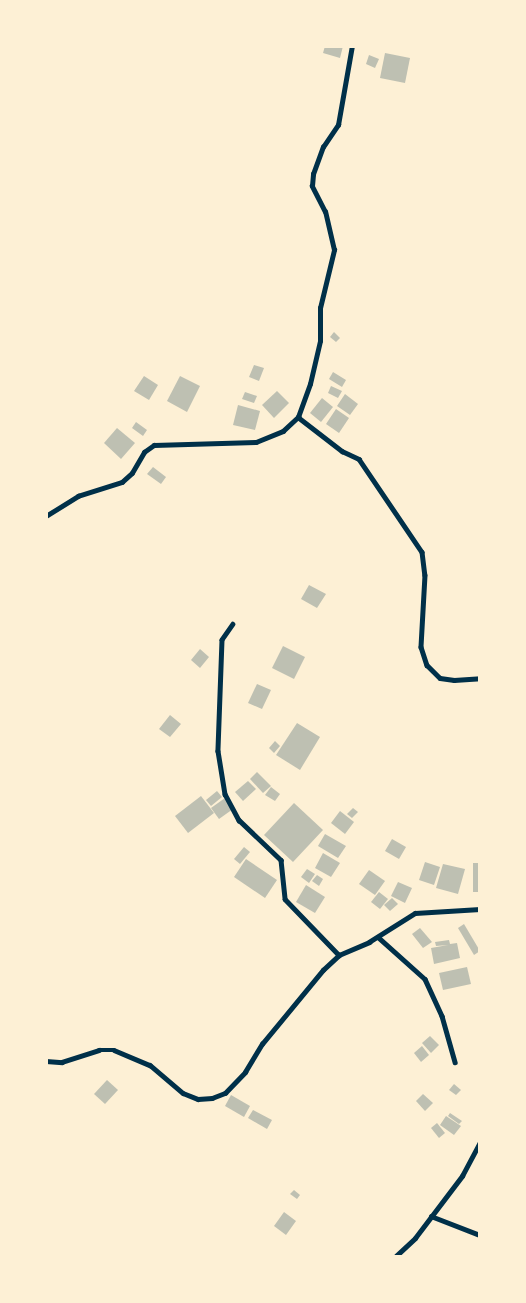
<!DOCTYPE html>
<html>
<head>
<meta charset="utf-8">
<style>
	body { margin:0 }
	#map { position:relative; width:526px; height:1303px; overflow:hidden; background:#fdf0d5; font-family:"PT Sans",sans-serif }
	div>[style] { position:absolute }
	[style*='--x'] { left:calc(var(--x)*1px); top:calc(var(--y)*1px); width:calc(var(--w)*1px); rotate:calc(var(--a)*1deg) }
	.building>* { inset:0; background:#bec0b2 }
	.minor>* { height:4.5px; margin:-2.25px; padding:0 2.25px; transform-origin:2.25px; border-radius:2.25px; background:#003049 }
	span { translate:-50% -50%; white-space:nowrap; text-align:center; line-height:1.15; -webkit-text-stroke:4.5px #fdf0d5; paint-order:stroke }
	.frame { position:absolute; inset:0; border:48px solid #fdf0d5; pointer-events:none }
</style>
</head>
<body>
<div id="map">
	<div class="building">
		<div style="clip-path:polygon(325px 46px,343px 46px,340px 58px,323px 53px)"></div>
		<div style="clip-path:polygon(385px 53px,410px 58px,405px 83px,380px 78px)"></div>
		<div style="clip-path:polygon(369px 55px,379px 59px,375px 68px,366px 64px)"></div>
		<div style="clip-path:polygon(334px 332px,340px 338px,336px 342px,330px 337px)"></div>
		<div style="clip-path:polygon(254px 365px,264px 368px,259px 381px,249px 377px)"></div>
		<div style="clip-path:polygon(333px 372px,346px 380px,342px 387px,329px 379px)"></div>
		<div style="clip-path:polygon(144px 376px,158px 385px,149px 400px,134px 391px)"></div>
		<div style="clip-path:polygon(180px 376px,200px 386px,187px 412px,167px 401px)"></div>
		<div style="clip-path:polygon(331px 386px,342px 391px,338px 398px,328px 393px)"></div>
		<div style="clip-path:polygon(277px 391px,289px 403px,274px 418px,262px 405px)"></div>
		<div style="clip-path:polygon(245px 392px,257px 396px,254px 403px,242px 399px)"></div>
		<div style="clip-path:polygon(345px 394px,358px 404px,350px 415px,337px 406px)"></div>
		<div style="clip-path:polygon(322px 398px,333px 407px,321px 422px,310px 413px)"></div>
		<div style="clip-path:polygon(238px 405px,260px 411px,255px 430px,233px 425px)"></div>
		<div style="clip-path:polygon(336px 409px,349px 418px,339px 433px,326px 424px)"></div>
		<div style="clip-path:polygon(136px 422px,147px 430px,143px 436px,132px 428px)"></div>
		<div style="clip-path:polygon(117px 428px,135px 443px,121px 459px,104px 443px)"></div>
		<div style="clip-path:polygon(153px 467px,166px 477px,161px 484px,147px 474px)"></div>
		<div style="clip-path:polygon(309px 585px,326px 594px,317px 608px,301px 599px)"></div>
		<div style="clip-path:polygon(283px 646px,305px 657px,294px 679px,272px 668px)"></div>
		<div style="clip-path:polygon(200px 649px,209px 657px,200px 668px,191px 660px)"></div>
		<div style="clip-path:polygon(257px 684px,271px 690px,262px 709px,248px 703px)"></div>
		<div style="clip-path:polygon(170px 715px,181px 724px,170px 737px,159px 729px)"></div>
		<div style="clip-path:polygon(297px 723px,320px 737px,300px 770px,276px 755px)"></div>
		<div style="clip-path:polygon(275px 741px,280px 746px,274px 753px,269px 748px)"></div>
		<div style="clip-path:polygon(257px 772px,271px 786px,263px 793px,250px 779px)"></div>
		<div style="clip-path:polygon(248px 781px,256px 789px,243px 801px,235px 792px)"></div>
		<div style="clip-path:polygon(271px 787px,280px 794px,275px 801px,265px 795px)"></div>
		<div style="clip-path:polygon(217px 791px,222px 797px,211px 806px,206px 800px)"></div>
		<div style="clip-path:polygon(201px 796px,214px 813px,188px 833px,175px 816px)"></div>
		<div style="clip-path:polygon(225px 798px,233px 809px,219px 819px,211px 808px)"></div>
		<div style="clip-path:polygon(294px 803px,323px 830px,293px 862px,264px 835px)"></div>
		<div style="clip-path:polygon(353px 808px,358px 812px,352px 818px,347px 814px)"></div>
		<div style="clip-path:polygon(340px 811px,354px 822px,345px 834px,331px 823px)"></div>
		<div style="clip-path:polygon(325px 834px,346px 846px,338px 858px,318px 846px)"></div>
		<div style="clip-path:polygon(392px 839px,406px 847px,399px 859px,385px 851px)"></div>
		<div style="clip-path:polygon(244px 847px,250px 852px,240px 864px,234px 859px)"></div>
		<div style="clip-path:polygon(323px 853px,340px 863px,331px 877px,315px 868px)"></div>
		<div style="clip-path:polygon(246px 859px,277px 880px,265px 898px,234px 877px)"></div>
		<div style="clip-path:polygon(425px 862px,440px 867px,434px 885px,419px 880px)"></div>
		<div style="clip-path:polygon(473px 863px,480px 863px,480px 892px,473px 892px)"></div>
		<div style="clip-path:polygon(443px 864px,465px 869px,458px 894px,436px 888px)"></div>
		<div style="clip-path:polygon(307px 869px,315px 874px,309px 883px,301px 877px)"></div>
		<div style="clip-path:polygon(369px 870px,385px 881px,375px 895px,359px 884px)"></div>
		<div style="clip-path:polygon(317px 875px,323px 879px,319px 886px,312px 881px)"></div>
		<div style="clip-path:polygon(398px 882px,412px 888px,405px 903px,391px 896px)"></div>
		<div style="clip-path:polygon(306px 885px,325px 897px,315px 913px,296px 902px)"></div>
		<div style="clip-path:polygon(379px 892px,388px 899px,380px 909px,371px 902px)"></div>
		<div style="clip-path:polygon(392px 898px,398px 904px,390px 911px,384px 905px)"></div>
		<div style="clip-path:polygon(464px 924px,480px 951px,474px 955px,458px 928px)"></div>
		<div style="clip-path:polygon(420px 928px,432px 942px,423px 948px,412px 934px)"></div>
		<div style="clip-path:polygon(449px 940px,450px 944px,457px 943px,460px 958px,434px 964px,431px 948px,448px 945px,436px 946px,435px 942px)"></div>
		<div style="clip-path:polygon(467px 967px,471px 984px,443px 990px,439px 973px)"></div>
		<div style="clip-path:polygon(430px 1036px,439px 1045px,431px 1053px,422px 1043px)"></div>
		<div style="clip-path:polygon(422px 1046px,429px 1055px,421px 1062px,414px 1053px)"></div>
		<div style="clip-path:polygon(107px 1080px,118px 1090px,105px 1104px,94px 1094px)"></div>
		<div style="clip-path:polygon(454px 1084px,461px 1090px,456px 1095px,449px 1090px)"></div>
		<div style="clip-path:polygon(423px 1094px,433px 1103px,425px 1111px,416px 1101px)"></div>
		<div style="clip-path:polygon(231px 1095px,250px 1106px,244px 1117px,225px 1106px)"></div>
		<div style="clip-path:polygon(253px 1110px,272px 1120px,267px 1129px,248px 1118px)"></div>
		<div style="clip-path:polygon(450px 1113px,462px 1121px,459px 1124px,448px 1116px)"></div>
		<div style="clip-path:polygon(446px 1116px,461px 1126px,454px 1135px,440px 1125px)"></div>
		<div style="clip-path:polygon(437px 1123px,445px 1133px,439px 1138px,431px 1128px)"></div>
		<div style="clip-path:polygon(294px 1190px,300px 1195px,297px 1199px,290px 1194px)"></div>
		<div style="clip-path:polygon(284px 1212px,296px 1221px,286px 1235px,274px 1226px)"></div>
	</div>
	<div class="minor">
		<div style="--x:298;--y:417;--w:56;--a:37.7"></div>
		<div style="--x:342;--y:451;--w:19;--a:25"></div>
		<div style="--x:359;--y:459;--w:112;--a:55.9"></div>
		<div style="--x:422;--y:552;--w:23;--a:83"></div>
		<div style="--x:425;--y:575;--w:72;--a:93.2"></div>
		<div style="--x:421;--y:647;--w:19;--a:72"></div>
		<div style="--x:427;--y:665;--w:18;--a:45"></div>
		<div style="--x:440;--y:678;--w:14;--a:8"></div>
		<div style="--x:454;--y:680;--w:26;--a:-4"></div>
		<div style="--x:46;--y:516;--w:38;--a:-32"></div>
		<div style="--x:78;--y:496;--w:46;--a:-17.7"></div>
		<div style="--x:122;--y:482;--w:13;--a:-42"></div>
		<div style="--x:132;--y:473;--w:24;--a:-60"></div>
		<div style="--x:144;--y:452;--w:12;--a:-35"></div>
		<div style="--x:154;--y:445;--w:102;--a:-1.7"></div>
		<div style="--x:256;--y:442;--w:29;--a:-22"></div>
		<div style="--x:283;--y:431;--w:21;--a:-43"></div>
		<div style="--x:298;--y:417;--w:35;--a:-70"></div>
		<div style="--x:310;--y:384;--w:44;--a:-76.9"></div>
		<div style="--x:320;--y:341;--w:33;--a:-90"></div>
		<div style="--x:320;--y:308;--w:60;--a:-76.4"></div>
		<div style="--x:334;--y:250;--w:39;--a:-103"></div>
		<div style="--x:325;--y:212;--w:29;--a:-117"></div>
		<div style="--x:312;--y:186;--w:12;--a:-85"></div>
		<div style="--x:313;--y:174;--w:29;--a:-70"></div>
		<div style="--x:323;--y:147;--w:27;--a:-56"></div>
		<div style="--x:338;--y:125;--w:80;--a:-80"></div>
		<div style="--x:233;--y:624;--w:19;--a:125"></div>
		<div style="--x:222;--y:640;--w:111;--a:92.1"></div>
		<div style="--x:218;--y:751;--w:44;--a:80.8"></div>
		<div style="--x:225;--y:794;--w:30;--a:62"></div>
		<div style="--x:239;--y:820;--w:58;--a:43.6"></div>
		<div style="--x:281;--y:860;--w:39;--a:84"></div>
		<div style="--x:285;--y:899;--w:78;--a:46"></div>
		<div style="--x:378;--y:937;--w:63;--a:41.8"></div>
		<div style="--x:425;--y:979;--w:41;--a:65.3"></div>
		<div style="--x:442;--y:1016;--w:48;--a:74.2"></div>
		<div style="--x:46;--y:1061;--w:16;--a:4"></div>
		<div style="--x:62;--y:1062;--w:39;--a:-18"></div>
		<div style="--x:99;--y:1050;--w:15;--a:0"></div>
		<div style="--x:114;--y:1050;--w:39;--a:23"></div>
		<div style="--x:150;--y:1065;--w:43;--a:40.3"></div>
		<div style="--x:183;--y:1093;--w:16;--a:22"></div>
		<div style="--x:198;--y:1099;--w:14;--a:-4"></div>
		<div style="--x:212;--y:1098;--w:14;--a:-21"></div>
		<div style="--x:225;--y:1093;--w:29;--a:-46"></div>
		<div style="--x:245;--y:1072;--w:33;--a:-59"></div>
		<div style="--x:262;--y:1044;--w:96;--a:-50.5"></div>
		<div style="--x:323;--y:970;--w:22;--a:-43"></div>
		<div style="--x:339;--y:955;--w:33;--a:-23"></div>
		<div style="--x:369;--y:942;--w:54;--a:-32.2"></div>
		<div style="--x:415;--y:913;--w:65;--a:-3.5"></div>
		<div style="--x:431;--y:1216;--w:53;--a:21.2"></div>
		<div style="--x:396;--y:1256;--w:26;--a:-43"></div>
		<div style="--x:415;--y:1238;--w:78;--a:-52.8"></div>
		<div style="--x:462;--y:1176;--w:38;--a:-62"></div>
	</div>
	<div class="frame"></div>
</div>
</body>
</html>
